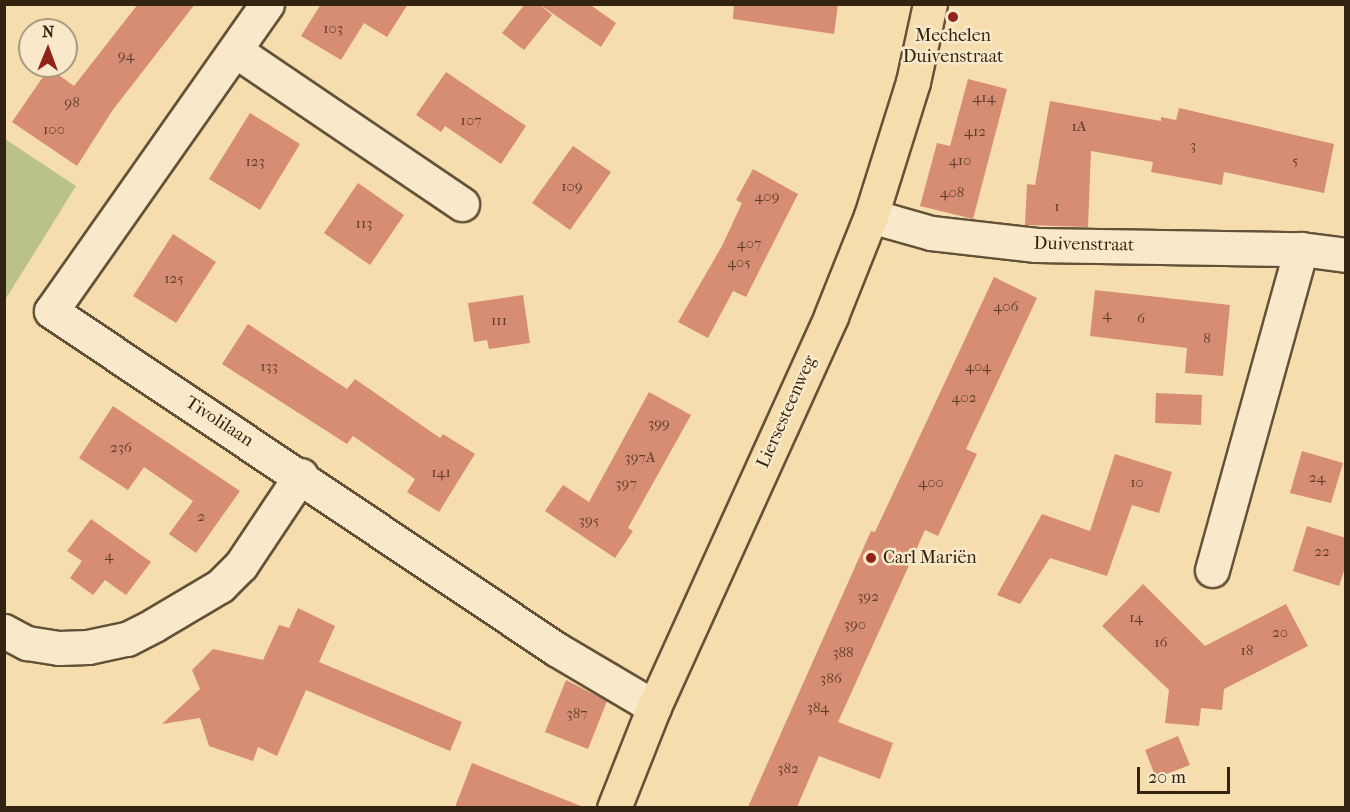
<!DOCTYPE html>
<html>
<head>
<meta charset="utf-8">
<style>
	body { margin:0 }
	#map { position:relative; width:1350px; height:812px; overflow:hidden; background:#f6ddad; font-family:"IM FELL French Canon",serif }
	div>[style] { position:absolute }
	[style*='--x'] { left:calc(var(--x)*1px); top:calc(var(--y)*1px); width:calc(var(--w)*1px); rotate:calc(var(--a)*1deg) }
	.green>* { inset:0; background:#bbc18b }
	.building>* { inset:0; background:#d78d73 }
	.roads { filter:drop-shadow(2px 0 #635238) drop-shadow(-2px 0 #635238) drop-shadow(0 2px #635238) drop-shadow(0 -2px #635238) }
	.minor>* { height:33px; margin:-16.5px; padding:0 16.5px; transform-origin:16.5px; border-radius:16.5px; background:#f9e9ca }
	.major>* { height:33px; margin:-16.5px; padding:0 16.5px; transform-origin:16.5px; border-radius:16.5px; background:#f6ddad }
	.dots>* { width:16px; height:16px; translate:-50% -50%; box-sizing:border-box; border:3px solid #f9e9ca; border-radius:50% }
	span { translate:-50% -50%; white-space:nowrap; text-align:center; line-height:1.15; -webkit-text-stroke:5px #f9e9ca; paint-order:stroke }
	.number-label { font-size:15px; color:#5b3e2a }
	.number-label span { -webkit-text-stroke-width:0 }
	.poi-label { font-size:18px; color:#322411 }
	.left { translate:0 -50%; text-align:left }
	.street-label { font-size:18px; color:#322411 }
	.frame { position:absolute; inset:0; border:6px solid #322411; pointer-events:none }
	.north { position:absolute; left:18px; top:18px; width:60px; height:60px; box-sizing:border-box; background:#f9e9ca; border:2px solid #a99a80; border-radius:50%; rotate:1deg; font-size:16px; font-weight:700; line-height:24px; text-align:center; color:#322411 }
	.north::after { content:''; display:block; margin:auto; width:21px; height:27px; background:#8f2418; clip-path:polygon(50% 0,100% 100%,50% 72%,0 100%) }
	.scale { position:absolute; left:1137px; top:767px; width:93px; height:27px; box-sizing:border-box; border:3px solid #322411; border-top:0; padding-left:8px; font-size:18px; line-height:21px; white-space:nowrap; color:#322411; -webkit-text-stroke:4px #f9e9ca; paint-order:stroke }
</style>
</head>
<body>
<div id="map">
	<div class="green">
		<div style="clip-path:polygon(5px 139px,76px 186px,5px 300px)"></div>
	</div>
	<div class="building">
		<div style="clip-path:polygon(138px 4px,195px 4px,112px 111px,77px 166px,12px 122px,49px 68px,74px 86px)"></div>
		<div style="clip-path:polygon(321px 4px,408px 4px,387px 37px,364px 23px,341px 60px,301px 36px)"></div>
		<div style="clip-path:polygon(525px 4px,539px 4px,552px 15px,524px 50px,502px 33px)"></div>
		<div style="clip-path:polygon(539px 4px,589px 4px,616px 23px,601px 47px)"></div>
		<div style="clip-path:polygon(734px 4px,838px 4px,834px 34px,733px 19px)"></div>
		<div style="clip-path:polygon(446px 72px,526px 126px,501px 164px,445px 126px,441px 132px,416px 115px)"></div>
		<div style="clip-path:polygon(968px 79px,1007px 89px,973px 219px,920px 206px,937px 143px,950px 146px)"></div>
		<div style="clip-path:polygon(1050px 101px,1161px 121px,1161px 117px,1176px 120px,1179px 108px,1334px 144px,1324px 193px,1224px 172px,1222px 185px,1151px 172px,1153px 162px,1091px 151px,1088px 227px,1025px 225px,1027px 184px,1035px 185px)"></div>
		<div style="clip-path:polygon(250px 113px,300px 144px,260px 210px,209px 179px)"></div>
		<div style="clip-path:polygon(573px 146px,611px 172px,570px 230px,532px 203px)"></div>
		<div style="clip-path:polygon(753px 169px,798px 194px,746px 297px,733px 291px,708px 338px,678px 322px,722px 246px,742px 203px,736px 200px)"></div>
		<div style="clip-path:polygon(358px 183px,404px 215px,370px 265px,324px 233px)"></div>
		<div style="clip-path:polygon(173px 234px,216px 262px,176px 323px,133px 296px)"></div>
		<div style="clip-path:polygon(994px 277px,1037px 298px,966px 449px,977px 454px,938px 536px,925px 530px,838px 722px,893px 743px,880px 779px,819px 756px,797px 807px,748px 807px,871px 531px,875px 532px)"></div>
		<div style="clip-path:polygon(1095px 290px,1230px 305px,1223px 376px,1185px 373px,1187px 348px,1090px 336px)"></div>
		<div style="clip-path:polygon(523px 295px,530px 343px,489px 349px,487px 340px,474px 342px,468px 303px)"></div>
		<div style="clip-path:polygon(248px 324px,347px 389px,355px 379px,440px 438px,443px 434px,475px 454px,439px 512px,407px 492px,415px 479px,353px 436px,347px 444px,222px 364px)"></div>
		<div style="clip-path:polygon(649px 392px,691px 415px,628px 528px,633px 531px,615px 558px,545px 511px,563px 485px,589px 502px)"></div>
		<div style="clip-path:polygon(1156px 393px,1202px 395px,1201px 425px,1155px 423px)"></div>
		<div style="clip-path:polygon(113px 406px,240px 491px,196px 553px,169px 534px,193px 501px,144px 467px,128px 490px,79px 458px)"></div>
		<div style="clip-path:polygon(1302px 451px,1343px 463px,1331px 503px,1290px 493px)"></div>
		<div style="clip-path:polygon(1115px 454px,1172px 472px,1159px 513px,1132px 505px,1107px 576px,1050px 558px,1020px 604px,997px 595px,1042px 514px,1090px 531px)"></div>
		<div style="clip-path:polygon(91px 519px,151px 562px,126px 595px,105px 580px,93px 595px,70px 578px,82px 561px,67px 551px)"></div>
		<div style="clip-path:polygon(1307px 526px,1346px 538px,1346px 565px,1339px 586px,1293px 571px)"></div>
		<div style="clip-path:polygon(1143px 584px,1205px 646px,1286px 604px,1308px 646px,1224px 689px,1222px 710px,1201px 708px,1199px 726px,1165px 723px,1169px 690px,1102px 626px)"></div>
		<div style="clip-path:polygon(298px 608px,335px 626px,319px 662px,462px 722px,450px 751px,306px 690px,277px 756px,258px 747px,253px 761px,209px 746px,200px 718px,162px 724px,200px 689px,192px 670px,213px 649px,263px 660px,279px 625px,289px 628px)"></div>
		<div style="clip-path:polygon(566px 680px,607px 701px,588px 749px,545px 732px)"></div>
		<div style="clip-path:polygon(1178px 736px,1190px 765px,1156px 778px,1145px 750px)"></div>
		<div style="clip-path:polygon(472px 763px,581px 806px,581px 807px,455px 807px)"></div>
	</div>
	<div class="roads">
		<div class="minor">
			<div style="--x:267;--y:4;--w:375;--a:125.1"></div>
			<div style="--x:51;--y:311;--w:608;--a:33.79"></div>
			<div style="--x:556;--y:649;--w:114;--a:30.6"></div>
			<div style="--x:236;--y:51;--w:273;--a:34.1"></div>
			<div style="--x:871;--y:216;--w:62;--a:15.8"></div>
			<div style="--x:931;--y:233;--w:106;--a:6.5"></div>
			<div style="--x:1036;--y:245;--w:265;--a:0.9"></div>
			<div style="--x:1301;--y:249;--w:45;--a:7.6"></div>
			<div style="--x:1212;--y:570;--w:333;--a:-74.5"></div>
			<div style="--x:4;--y:631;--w:26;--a:28"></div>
			<div style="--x:27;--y:643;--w:32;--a:9"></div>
			<div style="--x:59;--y:648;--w:29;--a:-2"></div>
			<div style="--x:88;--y:647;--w:40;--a:-12"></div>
			<div style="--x:127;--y:639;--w:30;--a:-27"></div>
			<div style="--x:154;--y:625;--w:77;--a:-30.6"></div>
			<div style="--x:220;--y:586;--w:30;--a:-45"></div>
			<div style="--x:241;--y:565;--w:108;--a:-56.3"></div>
		</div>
		<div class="major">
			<div style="--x:614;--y:808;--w:109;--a:-68.4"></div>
			<div style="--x:654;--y:707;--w:429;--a:-65.6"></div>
			<div style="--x:831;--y:316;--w:108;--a:-68.2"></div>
			<div style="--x:871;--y:216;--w:140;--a:-72.6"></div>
			<div style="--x:913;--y:82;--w:80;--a:-77.7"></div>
		</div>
	</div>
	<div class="dots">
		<div style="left:953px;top:17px;background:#8f2418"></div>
		<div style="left:871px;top:558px;background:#8f2418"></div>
	</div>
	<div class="number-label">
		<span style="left:333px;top:29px">103</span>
		<span style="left:126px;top:56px">94</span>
		<span style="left:984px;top:98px">414</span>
		<span style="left:72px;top:103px">98</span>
		<span style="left:471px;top:121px">107</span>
		<span style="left:1079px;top:127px">1A</span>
		<span style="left:54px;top:130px">100</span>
		<span style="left:975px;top:132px">412</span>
		<span style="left:1193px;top:146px">3</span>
		<span style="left:960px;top:161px">410</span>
		<span style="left:1295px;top:161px">5</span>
		<span style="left:255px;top:162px">123</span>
		<span style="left:572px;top:187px">109</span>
		<span style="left:952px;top:193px">408</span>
		<span style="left:767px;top:197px">409</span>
		<span style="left:1057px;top:207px">1</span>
		<span style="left:364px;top:224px">113</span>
		<span style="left:749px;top:244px">407</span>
		<span style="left:739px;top:263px">405</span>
		<span style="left:174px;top:279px">125</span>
		<span style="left:1006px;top:307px">406</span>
		<span style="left:1107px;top:315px">4</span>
		<span style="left:1141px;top:319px">6</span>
		<span style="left:499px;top:321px">111</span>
		<span style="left:1207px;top:339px">8</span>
		<span style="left:269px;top:367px">133</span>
		<span style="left:978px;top:367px">404</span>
		<span style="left:964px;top:398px">402</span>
		<span style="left:659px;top:424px">399</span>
		<span style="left:121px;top:448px">236</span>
		<span style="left:640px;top:458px">397A</span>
		<span style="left:441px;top:473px">141</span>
		<span style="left:1317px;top:478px">24</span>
		<span style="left:931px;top:483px">400</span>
		<span style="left:1137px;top:483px">10</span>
		<span style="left:626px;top:484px">397</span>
		<span style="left:201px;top:517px">2</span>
		<span style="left:589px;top:521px">395</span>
		<span style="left:1322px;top:552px">22</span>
		<span style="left:109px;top:556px">4</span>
		<span style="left:868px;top:597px">392</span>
		<span style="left:1136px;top:618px">14</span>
		<span style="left:855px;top:625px">390</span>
		<span style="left:1280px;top:633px">20</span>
		<span style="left:1161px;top:643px">16</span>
		<span style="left:1247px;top:651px">18</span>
		<span style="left:843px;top:653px">388</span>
		<span style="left:831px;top:679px">386</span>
		<span style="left:818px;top:708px">384</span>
		<span style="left:577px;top:714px">387</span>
		<span style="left:788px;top:769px">382</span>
	</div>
	<div class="poi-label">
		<span style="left:953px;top:47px">Mechelen<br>Duivenstraat</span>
		<span class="left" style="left:883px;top:558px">Carl Mariën</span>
	</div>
	<div class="street-label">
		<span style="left:1084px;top:245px;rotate:1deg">Duivenstraat</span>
		<span style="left:787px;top:412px;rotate:-66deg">Liersesteenweg</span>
		<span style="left:219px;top:422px;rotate:33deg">Tivolilaan</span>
	</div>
	<div class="frame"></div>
	<div class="north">N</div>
	<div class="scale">20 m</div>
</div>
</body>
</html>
